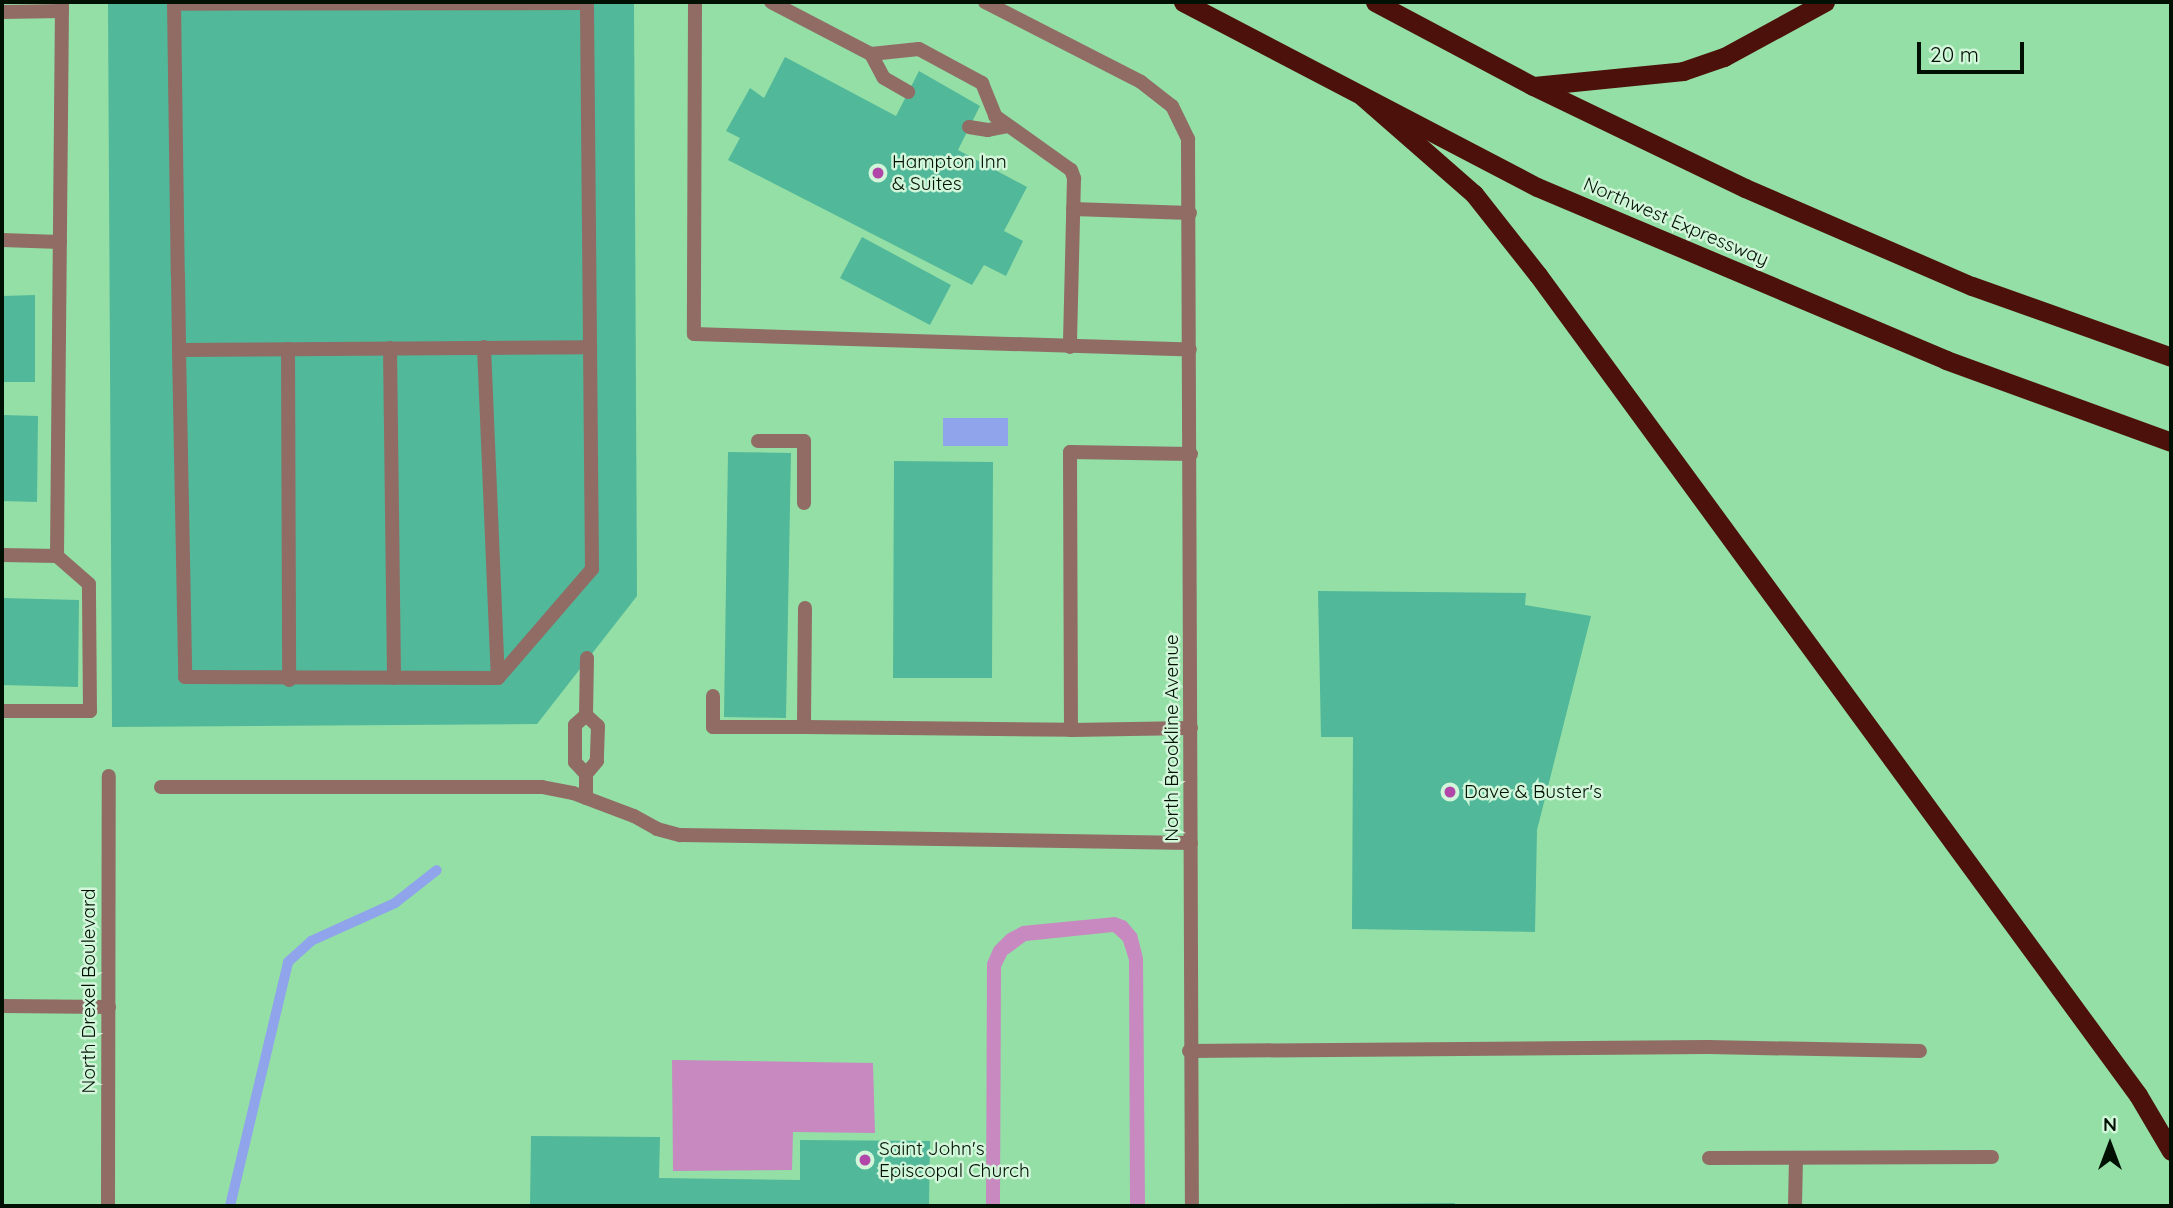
<!DOCTYPE html>
<html>
<head>
<meta charset="utf-8">
<style>
	body { margin:0 }
	#map { position:relative; width:2173px; height:1208px; overflow:hidden; background:#94dfa6; font-family:Quicksand,sans-serif }
	div>[style] { position:absolute }
	[style*='--x'] { left:calc(var(--x)*1px); top:calc(var(--y)*1px); width:calc(var(--w)*1px); rotate:calc(var(--a)*1deg) }
	.green>* { inset:0; background:#c789bf }
	.water>* { inset:0; background:#8fa4eb }
	.stream>* { height:10px; margin:-5px; padding:0 5px; transform-origin:5px; border-radius:5px; background:#8fa4eb }
	.building>* { inset:0; background:#51b89a }
	.service>* { height:14px; margin:-7px; padding:0 7px; transform-origin:7px; border-radius:7px; background:#916c65 }
	.minor>* { height:14px; margin:-7px; padding:0 7px; transform-origin:7px; border-radius:7px; background:#916c65 }
	.trunk>* { height:19px; margin:-9.5px; padding:0 9.5px; transform-origin:9.5px; border-radius:9.5px; background:#4c110a }
	.dots>* { width:19px; height:19px; translate:-50% -50%; box-sizing:border-box; border:4px solid #d2f6d9; border-radius:50% }
	span { translate:-50% -50%; white-space:nowrap; text-align:center; line-height:1.15; -webkit-text-stroke:5px #d2f6d9; paint-order:stroke }
	.poi-label { font-size:19px; color:#001103 }
	.left { translate:0 -50%; text-align:left }
	.street-label { font-size:19px; color:#001103 }
	.frame { position:absolute; inset:0; border:4px solid #001103; pointer-events:none }
	.north { position:absolute; left:2075px; top:1110px; width:70px; height:70px; -webkit-text-stroke:5px #d2f6d9; paint-order:stroke; rotate:0deg; font-size:19px; font-weight:700; line-height:28px; text-align:center; color:#001103 }
	.north::after { content:''; display:block; margin:auto; width:24px; height:32px; background:#001103; clip-path:polygon(50% 0,100% 100%,50% 72%,0 100%) }
	.scale { position:absolute; left:1917px; top:42px; width:107px; height:32px; box-sizing:border-box; border:4px solid #001103; border-top:0; padding-left:9px; font-size:21px; line-height:24px; white-space:nowrap; color:#001103; -webkit-text-stroke:5px #d2f6d9; paint-order:stroke }
</style>
</head>
<body>
<div id="map">
	<div class="green">
		<div style="clip-path:polygon(1115px 917px,1126px 921px,1137px 934px,1143px 958px,1145px 1206px,1130px 1206px,1129px 960px,1123px 941px,1113px 932px,1026px 941px,1007px 955px,1001px 967px,1000px 1206px,986px 1206px,987px 963px,994px 947px,1007px 934px,1022px 926px)"></div>
		<div style="clip-path:polygon(672px 1060px,873px 1063px,875px 1133px,793px 1132px,792px 1170px,673px 1171px)"></div>
	</div>
	<div class="water">
		<div style="clip-path:polygon(943px 418px,1008px 418px,1008px 446px,943px 446px)"></div>
	</div>
	<div class="stream">
		<div style="--x:230;--y:1206;--w:251;--a:-76.6"></div>
		<div style="--x:288;--y:962;--w:31;--a:-42"></div>
		<div style="--x:311;--y:941;--w:92;--a:-24.3"></div>
		<div style="--x:395;--y:903;--w:53;--a:-38.2"></div>
	</div>
	<div class="building">
		<div style="clip-path:polygon(108px 2px,634px 2px,637px 596px,537px 724px,112px 727px)"></div>
		<div style="clip-path:polygon(785px 57px,896px 116px,919px 71px,980px 106px,958px 150px,1027px 187px,1004px 231px,1023px 241px,1006px 276px,984px 265px,972px 285px,728px 160px,740px 138px,726px 131px,750px 88px,764px 98px)"></div>
		<div style="clip-path:polygon(862px 237px,951px 285px,930px 325px,840px 278px)"></div>
		<div style="clip-path:polygon(35px 295px,35px 382px,2px 382px,2px 296px)"></div>
		<div style="clip-path:polygon(2px 415px,38px 416px,37px 502px,2px 501px)"></div>
		<div style="clip-path:polygon(728px 452px,791px 453px,786px 718px,724px 717px)"></div>
		<div style="clip-path:polygon(894px 461px,993px 462px,992px 678px,893px 678px)"></div>
		<div style="clip-path:polygon(1318px 591px,1526px 593px,1525px 605px,1591px 616px,1537px 830px,1535px 932px,1352px 929px,1353px 737px,1321px 737px)"></div>
		<div style="clip-path:polygon(2px 598px,79px 600px,78px 687px,2px 685px)"></div>
		<div style="clip-path:polygon(531px 1136px,660px 1137px,659px 1178px,800px 1180px,800px 1140px,930px 1141px,929px 1206px,530px 1206px)"></div>
		<div style="clip-path:polygon(1455px 1203px,1455px 1206px,1327px 1206px,1327px 1204px)"></div>
	</div>
	<div class="service">
		<div style="--x:174;--y:2;--w:2;--a:90"></div>
		<div style="--x:174;--y:4;--w:270;--a:89.2"></div>
		<div style="--x:178;--y:274;--w:76;--a:89.2"></div>
		<div style="--x:179;--y:350;--w:327;--a:88.9"></div>
		<div style="--x:185;--y:677;--w:313;--a:0.2"></div>
		<div style="--x:498;--y:678;--w:144;--a:-49.2"></div>
		<div style="--x:592;--y:569;--w:566;--a:-90.51"></div>
		<div style="--x:587;--y:3;--w:413;--a:179.9"></div>
		<div style="--x:695;--y:2;--w:332;--a:90.2"></div>
		<div style="--x:694;--y:334;--w:496;--a:1.8"></div>
		<div style="--x:771;--y:2;--w:113;--a:27.5"></div>
		<div style="--x:871;--y:54;--w:48;--a:-5.9"></div>
		<div style="--x:919;--y:49;--w:72;--a:28.4"></div>
		<div style="--x:982;--y:83;--w:35;--a:68"></div>
		<div style="--x:995;--y:116;--w:93;--a:35.4"></div>
		<div style="--x:1071;--y:170;--w:9;--a:69"></div>
		<div style="--x:1074;--y:178;--w:169;--a:91.4"></div>
		<div style="--x:2;--y:12;--w:60;--a:-1"></div>
		<div style="--x:871;--y:54;--w:27;--a:62"></div>
		<div style="--x:884;--y:78;--w:28;--a:30"></div>
		<div style="--x:969;--y:127;--w:19;--a:9"></div>
		<div style="--x:988;--y:130;--w:21;--a:-11"></div>
		<div style="--x:1073;--y:209;--w:117;--a:2"></div>
		<div style="--x:2;--y:240;--w:58;--a:2"></div>
		<div style="--x:484;--y:347;--w:331;--a:87.6"></div>
		<div style="--x:390;--y:348;--w:330;--a:89.3"></div>
		<div style="--x:288;--y:349;--w:331;--a:89.8"></div>
		<div style="--x:179;--y:350;--w:411;--a:-0.4"></div>
		<div style="--x:758;--y:441;--w:46;--a:0"></div>
		<div style="--x:804;--y:441;--w:62;--a:90"></div>
		<div style="--x:1191;--y:454;--w:121;--a:-179.1"></div>
		<div style="--x:1070;--y:452;--w:278;--a:89.8"></div>
		<div style="--x:1071;--y:730;--w:120;--a:-1"></div>
		<div style="--x:2;--y:555;--w:55;--a:1"></div>
		<div style="--x:57;--y:556;--w:554;--a:-89.48"></div>
		<div style="--x:805;--y:608;--w:119;--a:90.5"></div>
		<div style="--x:804;--y:727;--w:267;--a:0.6"></div>
		<div style="--x:713;--y:696;--w:31;--a:90"></div>
		<div style="--x:713;--y:727;--w:91;--a:0"></div>
		<div style="--x:2;--y:711;--w:88;--a:0"></div>
		<div style="--x:90;--y:711;--w:127;--a:-90.5"></div>
		<div style="--x:89;--y:584;--w:43;--a:-138.8"></div>
		<div style="--x:586;--y:715;--w:57;--a:-89"></div>
		<div style="--x:586;--y:774;--w:16;--a:-133"></div>
		<div style="--x:575;--y:762;--w:37;--a:-90"></div>
		<div style="--x:575;--y:725;--w:15;--a:-42"></div>
		<div style="--x:586;--y:715;--w:16;--a:43"></div>
		<div style="--x:598;--y:726;--w:35;--a:92"></div>
		<div style="--x:597;--y:761;--w:17;--a:130"></div>
		<div style="--x:586;--y:774;--w:24;--a:90"></div>
		<div style="--x:161;--y:787;--w:381;--a:0"></div>
		<div style="--x:542;--y:787;--w:32;--a:11"></div>
		<div style="--x:573;--y:793;--w:65;--a:20.7"></div>
		<div style="--x:634;--y:816;--w:26;--a:29"></div>
		<div style="--x:657;--y:829;--w:24;--a:15"></div>
		<div style="--x:680;--y:835;--w:511;--a:0.9"></div>
		<div style="--x:1189;--y:1051;--w:519;--a:-0.44"></div>
		<div style="--x:1708;--y:1047;--w:212;--a:1.1"></div>
		<div style="--x:1709;--y:1158;--w:283;--a:-0.2"></div>
		<div style="--x:1795;--y:1206;--w:48;--a:-88.8"></div>
	</div>
	<div class="minor">
		<div style="--x:985;--y:2;--w:175;--a:27.1"></div>
		<div style="--x:1141;--y:82;--w:39;--a:38"></div>
		<div style="--x:1172;--y:106;--w:37;--a:64"></div>
		<div style="--x:1188;--y:139;--w:1067;--a:89.79"></div>
		<div style="--x:2;--y:1006;--w:107;--a:0.5"></div>
		<div style="--x:108;--y:1206;--w:430;--a:-89.9"></div>
	</div>
	<div class="trunk">
		<div style="--x:1183;--y:2;--w:399;--a:27.6"></div>
		<div style="--x:1537;--y:187;--w:444;--a:22.9"></div>
		<div style="--x:1946;--y:360;--w:239;--a:20"></div>
		<div style="--x:1375;--y:2;--w:179;--a:28"></div>
		<div style="--x:1533;--y:86;--w:235;--a:25.7"></div>
		<div style="--x:1745;--y:188;--w:247;--a:23.4"></div>
		<div style="--x:1972;--y:286;--w:211;--a:19.6"></div>
		<div style="--x:1534;--y:86;--w:150;--a:-5.7"></div>
		<div style="--x:1683;--y:71;--w:43;--a:-18.9"></div>
		<div style="--x:1724;--y:57;--w:115;--a:-28.6"></div>
		<div style="--x:1362;--y:96;--w:149;--a:41.2"></div>
		<div style="--x:1474;--y:194;--w:103;--a:51.7"></div>
		<div style="--x:1538;--y:275;--w:1016;--a:53.81"></div>
		<div style="--x:2138;--y:1095;--w:65;--a:59.5"></div>
	</div>
	<div class="dots">
		<div style="left:878px;top:173px;background:#b147a8"></div>
		<div style="left:1450px;top:792px;background:#b147a8"></div>
		<div style="left:865px;top:1160px;background:#b147a8"></div>
	</div>
	<div class="poi-label">
		<span class="left" style="left:892px;top:173px">Hampton Inn<br>&amp; Suites</span>
		<span class="left" style="left:1464px;top:792px">Dave &amp; Buster's</span>
		<span class="left" style="left:879px;top:1160px">Saint John's<br>Episcopal Church</span>
	</div>
	<div class="street-label">
		<span style="left:1676px;top:222px;rotate:23deg">Northwest Expressway</span>
		<span style="left:1172px;top:738px;rotate:-90deg">North Brookline Avenue</span>
		<span style="left:89px;top:991px;rotate:-90deg">North Drexel Boulevard</span>
	</div>
	<div class="frame"></div>
	<div class="north">N</div>
	<div class="scale">20 m</div>
</div>
</body>
</html>
